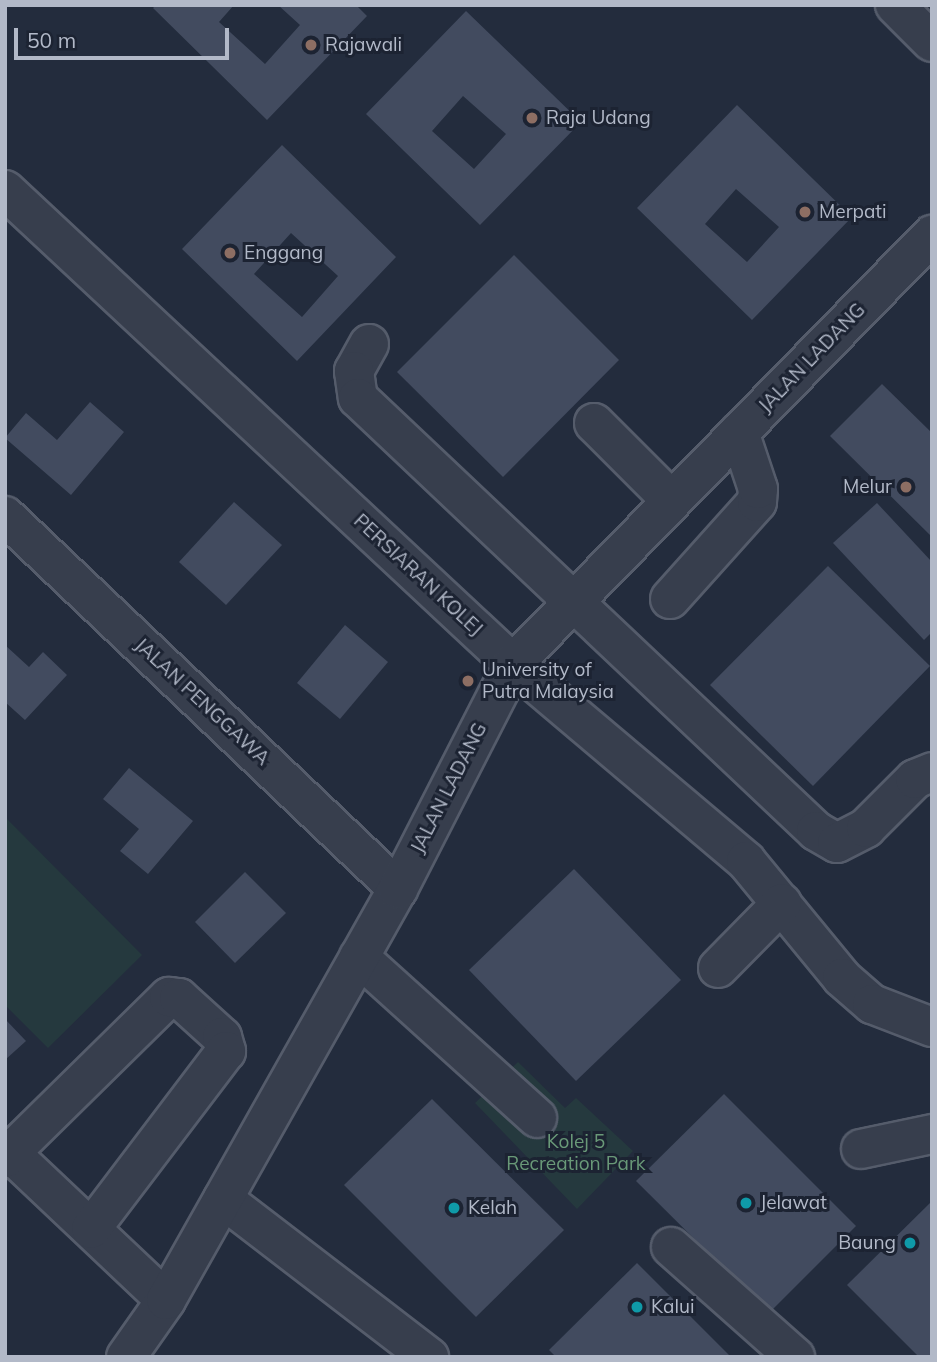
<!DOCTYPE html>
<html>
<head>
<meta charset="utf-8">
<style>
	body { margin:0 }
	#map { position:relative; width:937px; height:1362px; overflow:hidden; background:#232c3d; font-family:Mulish,sans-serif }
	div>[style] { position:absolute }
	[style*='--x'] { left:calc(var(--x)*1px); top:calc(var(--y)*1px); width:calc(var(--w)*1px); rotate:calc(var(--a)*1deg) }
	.green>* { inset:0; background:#25393e }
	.building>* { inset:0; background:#424b5f }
	.roads { filter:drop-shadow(2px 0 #555c6b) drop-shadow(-2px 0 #555c6b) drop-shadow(0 2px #555c6b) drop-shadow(0 -2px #555c6b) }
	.minor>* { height:38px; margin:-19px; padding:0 19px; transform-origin:19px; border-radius:19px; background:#373e4d }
	.dots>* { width:19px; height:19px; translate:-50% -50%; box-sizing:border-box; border:4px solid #1c2332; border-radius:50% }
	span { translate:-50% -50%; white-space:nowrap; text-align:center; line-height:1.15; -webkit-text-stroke:6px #1c2332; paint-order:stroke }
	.poi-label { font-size:19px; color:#b2b9c8 }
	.left { translate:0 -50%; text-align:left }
	.right { translate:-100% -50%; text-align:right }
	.street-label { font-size:19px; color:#b2b9c8 }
	.park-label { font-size:19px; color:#699978 }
	.frame { position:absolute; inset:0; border:7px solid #b2b9c8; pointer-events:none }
	.scale { position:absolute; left:14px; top:28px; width:215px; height:32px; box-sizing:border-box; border:4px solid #b2b9c8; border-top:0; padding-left:9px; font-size:21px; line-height:24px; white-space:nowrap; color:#b2b9c8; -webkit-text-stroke:5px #1c2332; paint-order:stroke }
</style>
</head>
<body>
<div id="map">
	<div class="green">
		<div style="clip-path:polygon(5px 817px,142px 955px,48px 1048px,5px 1005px)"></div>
		<div style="clip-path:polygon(518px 1062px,565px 1108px,576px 1098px,633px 1151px,577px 1209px,475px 1103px)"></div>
	</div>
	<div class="building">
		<div style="clip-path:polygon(156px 5px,234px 5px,219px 22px,265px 64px,300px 25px,278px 5px,356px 5px,367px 16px,267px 120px,153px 8px)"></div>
		<div style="clip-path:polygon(evenodd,466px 11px,581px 122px,480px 225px,366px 114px,466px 11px,463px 96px,506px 134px,474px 169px,432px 131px,463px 96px)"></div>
		<div style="clip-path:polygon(evenodd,737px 105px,852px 217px,752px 320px,637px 208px,737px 105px,736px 189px,779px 227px,747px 262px,705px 224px,736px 189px)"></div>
		<div style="clip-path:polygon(evenodd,282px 145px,396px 257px,297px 361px,182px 249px,282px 145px,291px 233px,338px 276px,302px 317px,254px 274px,291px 233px)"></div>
		<div style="clip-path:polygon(514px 255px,619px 360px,503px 477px,397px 372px)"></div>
		<div style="clip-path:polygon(882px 384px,932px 433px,932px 537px,830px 436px)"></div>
		<div style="clip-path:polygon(90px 402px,124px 432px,71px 495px,5px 438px,26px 413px,57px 440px)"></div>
		<div style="clip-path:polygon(234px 502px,282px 545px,226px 605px,179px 562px)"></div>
		<div style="clip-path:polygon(877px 503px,932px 562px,932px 632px,924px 640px,833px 543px)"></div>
		<div style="clip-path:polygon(828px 566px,930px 666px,813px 786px,710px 685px)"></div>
		<div style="clip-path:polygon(345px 625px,388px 662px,340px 719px,297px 683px)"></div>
		<div style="clip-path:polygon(5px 645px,29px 667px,43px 652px,67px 675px,25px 720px,5px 702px)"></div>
		<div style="clip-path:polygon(129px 768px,193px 821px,148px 874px,120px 851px,139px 829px,103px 799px)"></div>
		<div style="clip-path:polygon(574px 869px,681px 980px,576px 1081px,469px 970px)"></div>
		<div style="clip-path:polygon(245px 872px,286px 913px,235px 963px,195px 922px)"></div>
		<div style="clip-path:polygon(5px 1019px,26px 1041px,5px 1060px)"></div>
		<div style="clip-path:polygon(724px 1094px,856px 1226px,769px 1313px,636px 1181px)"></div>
		<div style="clip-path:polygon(432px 1099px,564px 1230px,476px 1317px,344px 1185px)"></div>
		<div style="clip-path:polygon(932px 1201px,932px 1357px,919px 1357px,847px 1285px)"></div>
		<div style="clip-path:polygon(637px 1263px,731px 1357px,556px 1357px,549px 1350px)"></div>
	</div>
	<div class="roads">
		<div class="minor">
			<div style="--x:895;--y:5;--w:52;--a:45"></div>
			<div style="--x:5;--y:190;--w:695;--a:43.02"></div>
			<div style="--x:513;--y:664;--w:305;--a:40.2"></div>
			<div style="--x:746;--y:861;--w:151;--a:50.6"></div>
			<div style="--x:842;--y:978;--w:40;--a:41"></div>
			<div style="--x:872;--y:1004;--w:64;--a:21"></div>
			<div style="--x:369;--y:344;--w:31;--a:119"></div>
			<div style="--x:354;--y:371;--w:27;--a:82"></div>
			<div style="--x:358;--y:398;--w:630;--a:43.39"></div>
			<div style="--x:816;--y:831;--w:24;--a:30"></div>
			<div style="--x:837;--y:843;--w:33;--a:-27"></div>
			<div style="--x:866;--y:828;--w:69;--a:-45"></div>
			<div style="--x:915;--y:779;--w:18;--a:-22"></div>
			<div style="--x:594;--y:423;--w:110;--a:45"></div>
			<div style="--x:5;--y:516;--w:542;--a:43.5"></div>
			<div style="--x:670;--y:599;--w:130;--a:-48.1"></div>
			<div style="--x:757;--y:502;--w:13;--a:-86"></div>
			<div style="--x:758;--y:489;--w:60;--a:-108.4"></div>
			<div style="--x:359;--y:957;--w:240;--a:42.1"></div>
			<div style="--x:718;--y:968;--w:91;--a:-45.4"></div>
			<div style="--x:5;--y:1148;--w:221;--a:43.4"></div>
			<div style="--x:861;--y:1149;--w:73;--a:-11.9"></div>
			<div style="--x:5;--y:1158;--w:230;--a:-44.5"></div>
			<div style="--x:169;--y:997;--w:10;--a:6"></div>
			<div style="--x:179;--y:998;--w:58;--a:42.2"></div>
			<div style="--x:222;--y:1037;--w:15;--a:74"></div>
			<div style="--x:226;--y:1051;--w:223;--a:127.2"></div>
			<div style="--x:223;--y:1199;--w:260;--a:37.5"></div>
			<div style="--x:671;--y:1247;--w:166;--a:41.6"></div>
			<div style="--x:126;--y:1357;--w:70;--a:-54.9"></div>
			<div style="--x:166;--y:1300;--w:472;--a:-60.6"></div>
			<div style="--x:398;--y:889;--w:253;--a:-62.9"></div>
			<div style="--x:513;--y:664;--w:600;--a:-45.68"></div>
		</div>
	</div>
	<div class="dots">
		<div style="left:311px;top:45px;background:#8d6e63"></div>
		<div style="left:532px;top:118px;background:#8d6e63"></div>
		<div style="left:805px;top:212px;background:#8d6e63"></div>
		<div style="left:230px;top:253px;background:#8d6e63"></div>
		<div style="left:906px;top:487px;background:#8d6e63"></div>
		<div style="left:468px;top:681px;background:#8d6e63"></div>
		<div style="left:746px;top:1203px;background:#0f9aa8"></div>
		<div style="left:454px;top:1208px;background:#0f9aa8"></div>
		<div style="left:910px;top:1243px;background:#0f9aa8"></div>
		<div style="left:637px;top:1307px;background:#0f9aa8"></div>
	</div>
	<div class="poi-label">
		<span class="left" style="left:325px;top:45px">Rajawali</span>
		<span class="left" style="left:546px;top:118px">Raja Udang</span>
		<span class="left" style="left:819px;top:212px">Merpati</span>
		<span class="left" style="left:244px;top:253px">Enggang</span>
		<span class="right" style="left:892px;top:487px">Melur</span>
		<span class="left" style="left:482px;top:681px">University of<br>Putra Malaysia</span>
		<span class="left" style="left:760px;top:1203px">Jelawat</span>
		<span class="left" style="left:468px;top:1208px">Kelah</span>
		<span class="right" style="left:896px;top:1243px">Baung</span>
		<span class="left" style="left:651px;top:1307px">Kalui</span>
	</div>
	<div class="street-label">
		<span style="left:812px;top:358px;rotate:-46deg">JALAN LADANG</span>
		<span style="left:418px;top:575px;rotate:43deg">PERSIARAN KOLEJ</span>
		<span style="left:202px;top:702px;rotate:43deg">JALAN PENGGAWA</span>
		<span style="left:449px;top:788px;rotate:-63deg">JALAN LADANG</span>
	</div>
	<div class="park-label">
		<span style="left:576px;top:1153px">Kolej 5<br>Recreation Park</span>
	</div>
	<div class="frame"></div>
	<div class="scale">50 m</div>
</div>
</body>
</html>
